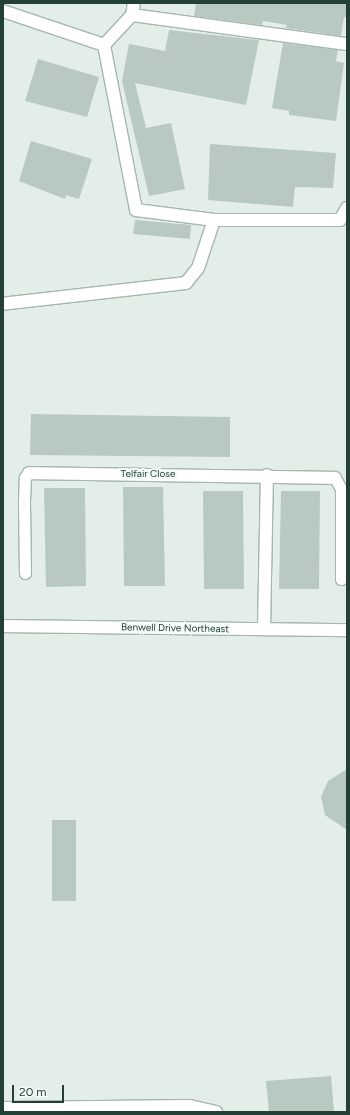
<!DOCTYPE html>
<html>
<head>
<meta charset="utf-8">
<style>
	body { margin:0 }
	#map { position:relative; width:350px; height:1115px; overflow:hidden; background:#e3eee8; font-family:Figtree,sans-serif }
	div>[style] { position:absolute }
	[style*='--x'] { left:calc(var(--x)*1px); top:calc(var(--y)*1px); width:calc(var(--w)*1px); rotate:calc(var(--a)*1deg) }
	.building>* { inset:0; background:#b8c9c1 }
	.roads { filter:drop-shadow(1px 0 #a5b6af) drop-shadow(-1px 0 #a5b6af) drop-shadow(0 1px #a5b6af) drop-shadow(0 -1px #a5b6af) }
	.lane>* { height:11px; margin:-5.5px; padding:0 5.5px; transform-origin:5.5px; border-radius:5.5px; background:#fff }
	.street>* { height:12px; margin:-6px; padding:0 6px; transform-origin:6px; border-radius:6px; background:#fff }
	span { translate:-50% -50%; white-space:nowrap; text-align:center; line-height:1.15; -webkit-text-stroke:4px #f4faf7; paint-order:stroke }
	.street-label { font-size:10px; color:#224036 }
	.frame { position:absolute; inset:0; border:4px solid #224036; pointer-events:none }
	.scale { position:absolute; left:12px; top:1085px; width:52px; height:18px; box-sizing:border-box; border:2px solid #224036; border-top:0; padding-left:5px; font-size:12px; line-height:14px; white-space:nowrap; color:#224036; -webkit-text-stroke:3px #f4faf7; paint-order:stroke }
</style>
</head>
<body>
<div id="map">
	<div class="building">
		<div style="clip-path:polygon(196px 3px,347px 3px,347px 18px,344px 17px,341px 36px,286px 28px,287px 25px,263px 21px,262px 25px,194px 16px)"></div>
		<div style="clip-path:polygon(169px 30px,259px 40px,246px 105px,135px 83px,146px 128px,171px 123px,185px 189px,149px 196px,122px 81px,129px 44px,165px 51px)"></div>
		<div style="clip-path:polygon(283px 43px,338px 50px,336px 61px,344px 63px,336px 121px,289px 115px,289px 111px,272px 108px)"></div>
		<div style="clip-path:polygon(38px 59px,99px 77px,87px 117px,25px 101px)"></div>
		<div style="clip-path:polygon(31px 141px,92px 159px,79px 199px,66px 195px,65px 199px,19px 181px)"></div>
		<div style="clip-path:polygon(210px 144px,336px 153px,333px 188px,295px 187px,293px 207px,208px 200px)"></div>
		<div style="clip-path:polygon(135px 220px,191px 225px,190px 239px,133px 234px)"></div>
		<div style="clip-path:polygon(31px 414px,230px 417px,230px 457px,30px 455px)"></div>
		<div style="clip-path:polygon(123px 487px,163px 487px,165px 586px,124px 586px)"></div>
		<div style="clip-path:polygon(44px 488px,85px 488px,86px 586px,46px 587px)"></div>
		<div style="clip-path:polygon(203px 491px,243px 491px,244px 589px,204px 589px)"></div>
		<div style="clip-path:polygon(281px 491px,320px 491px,319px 589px,279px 589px)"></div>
		<div style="clip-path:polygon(347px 769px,347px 830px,325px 815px,321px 797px,328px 781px)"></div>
		<div style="clip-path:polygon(52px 820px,76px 820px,76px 901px,52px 901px)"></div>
		<div style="clip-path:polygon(331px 1076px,334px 1112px,269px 1112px,266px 1081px)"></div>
	</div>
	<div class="roads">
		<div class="lane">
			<div style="--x:335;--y:478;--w:13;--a:61"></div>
			<div style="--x:341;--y:489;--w:90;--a:90"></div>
			<div style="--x:25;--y:573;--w:71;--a:-90.8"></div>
			<div style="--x:24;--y:502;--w:25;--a:-88"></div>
			<div style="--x:25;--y:477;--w:6;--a:-45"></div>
		</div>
		<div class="street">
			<div style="--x:3;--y:11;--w:107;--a:18.6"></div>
			<div style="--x:104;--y:45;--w:168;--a:79"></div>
			<div style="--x:136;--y:210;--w:79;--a:7.3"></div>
			<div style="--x:214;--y:220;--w:51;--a:108.4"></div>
			<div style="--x:198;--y:268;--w:19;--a:129"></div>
			<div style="--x:186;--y:283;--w:184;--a:173.5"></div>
			<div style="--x:132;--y:15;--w:217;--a:7.7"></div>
			<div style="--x:104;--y:45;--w:41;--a:-47"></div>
			<div style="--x:132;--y:15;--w:12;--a:-81"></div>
			<div style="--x:214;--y:220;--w:126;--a:0"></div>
			<div style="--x:340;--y:220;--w:14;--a:-60"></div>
			<div style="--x:29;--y:473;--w:306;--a:0.9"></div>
			<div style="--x:3;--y:626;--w:344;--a:0.7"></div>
			<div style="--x:264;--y:629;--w:154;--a:-88.9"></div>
			<div style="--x:3;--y:1108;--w:187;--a:-0.6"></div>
			<div style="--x:190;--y:1106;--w:27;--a:13"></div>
		</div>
	</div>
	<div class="street-label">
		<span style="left:148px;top:474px">Telfair Close</span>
		<span style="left:175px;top:628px;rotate:1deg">Benwell Drive Northeast</span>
	</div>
	<div class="frame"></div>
	<div class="scale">20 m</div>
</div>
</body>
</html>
